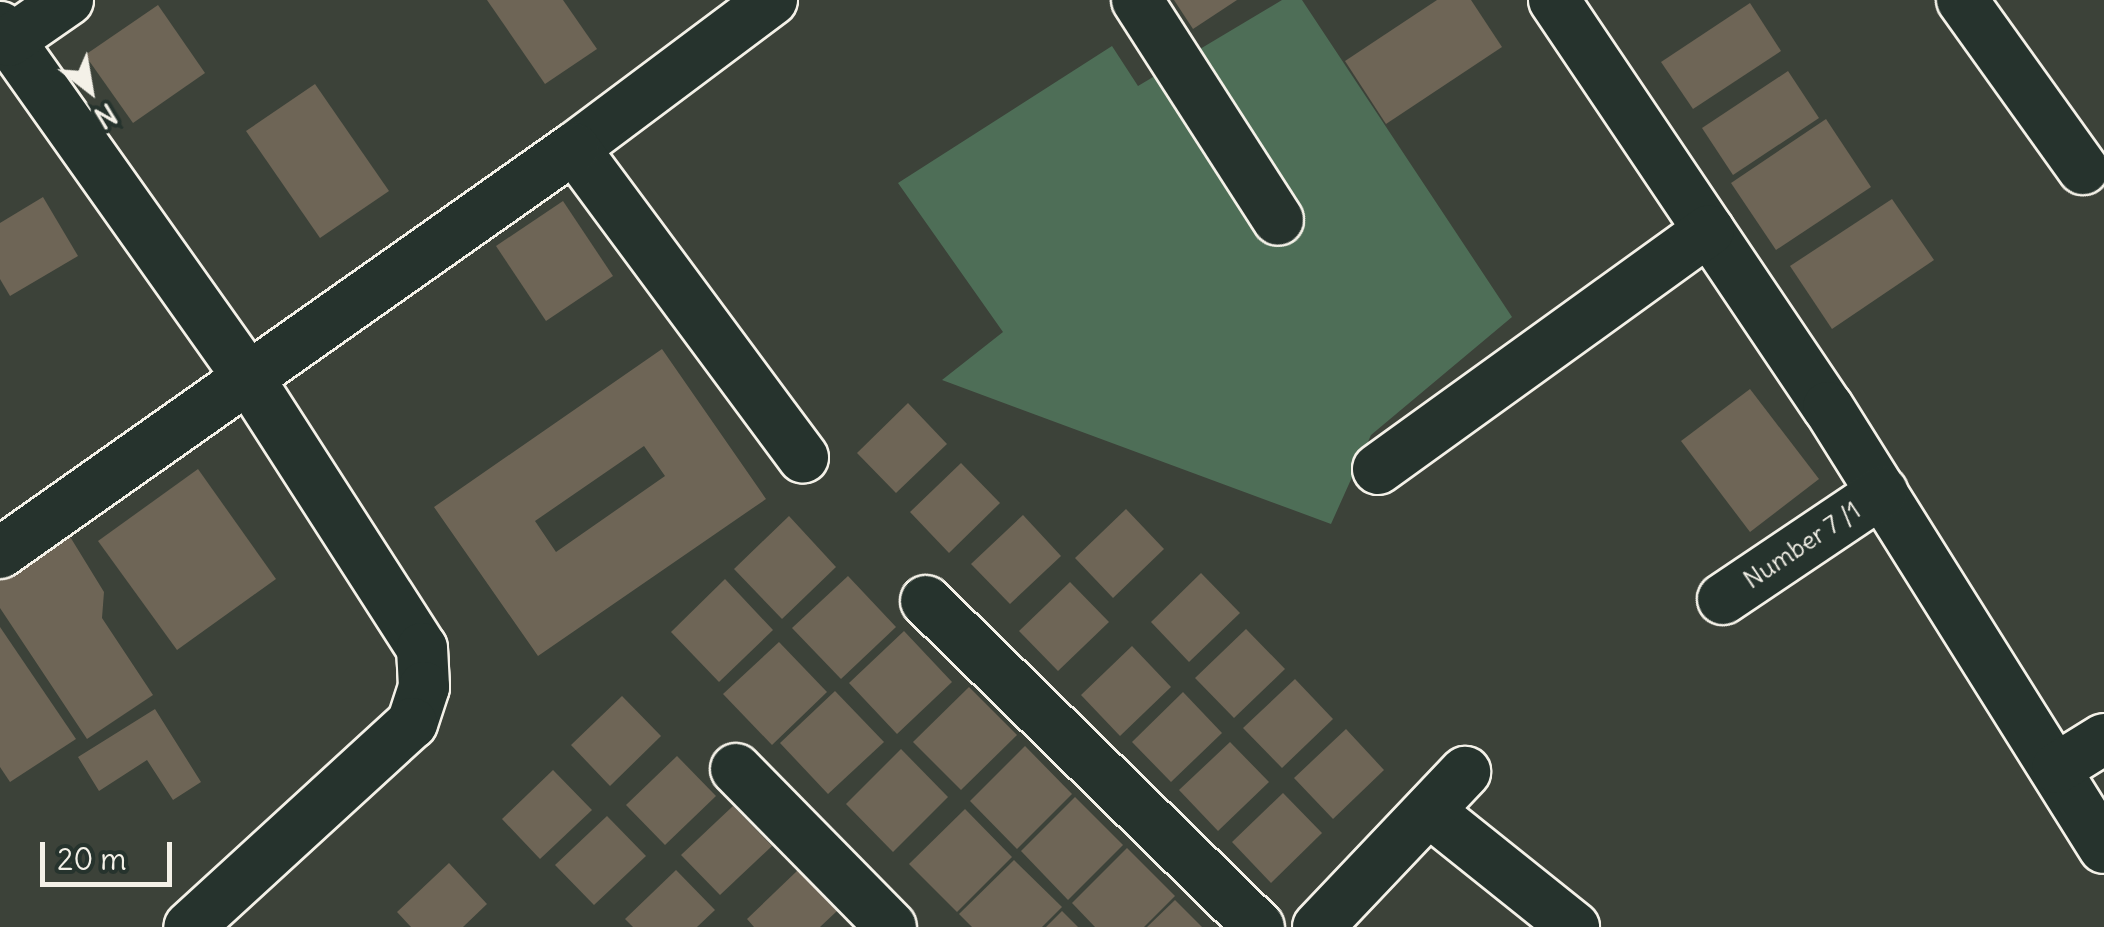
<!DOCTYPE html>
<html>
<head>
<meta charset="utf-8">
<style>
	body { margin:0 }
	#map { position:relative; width:2104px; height:927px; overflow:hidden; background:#3c4239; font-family:Delius,sans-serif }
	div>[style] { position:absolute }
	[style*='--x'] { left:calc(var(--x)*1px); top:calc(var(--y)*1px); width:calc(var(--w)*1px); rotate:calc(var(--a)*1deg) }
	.green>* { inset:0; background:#4e6e57 }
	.building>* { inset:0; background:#6e6556 }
	.roads { filter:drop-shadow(2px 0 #f4f1e8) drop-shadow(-2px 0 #f4f1e8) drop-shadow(0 2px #f4f1e8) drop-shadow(0 -2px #f4f1e8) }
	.minor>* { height:50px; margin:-25px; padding:0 25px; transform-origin:25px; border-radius:25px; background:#26332d }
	span { translate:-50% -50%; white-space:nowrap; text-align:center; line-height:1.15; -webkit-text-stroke:8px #26332d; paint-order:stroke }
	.street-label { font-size:25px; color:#f4f1e8 }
	.north { position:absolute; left:40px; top:40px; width:100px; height:100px; -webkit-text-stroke:8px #26332d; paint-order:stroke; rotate:149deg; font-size:28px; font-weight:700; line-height:40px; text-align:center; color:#f4f1e8 }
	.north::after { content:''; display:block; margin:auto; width:35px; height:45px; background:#f4f1e8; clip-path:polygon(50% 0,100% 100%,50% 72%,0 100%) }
	.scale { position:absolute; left:40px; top:842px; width:132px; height:45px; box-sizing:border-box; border:5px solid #f4f1e8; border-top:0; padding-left:12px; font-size:30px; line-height:35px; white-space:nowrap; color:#f4f1e8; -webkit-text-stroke:8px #26332d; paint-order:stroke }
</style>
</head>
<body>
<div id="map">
	<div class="green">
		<div style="clip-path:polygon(1282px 0,1302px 0,1512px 317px,1371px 435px,1331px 524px,942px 380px,1003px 332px,898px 183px,1112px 46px,1138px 86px)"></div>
	</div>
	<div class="building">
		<div style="clip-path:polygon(487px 0,563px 0,597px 49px,545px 84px)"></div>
		<div style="clip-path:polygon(1174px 0,1237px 0,1193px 29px)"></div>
		<div style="clip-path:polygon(1437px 0,1471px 0,1502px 47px,1386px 124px,1345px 61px)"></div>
		<div style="clip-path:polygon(1750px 3px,1781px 51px,1693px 109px,1661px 62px)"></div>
		<div style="clip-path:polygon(158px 5px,205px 73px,133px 123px,85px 55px)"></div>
		<div style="clip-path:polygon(1788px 71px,1819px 118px,1733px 175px,1702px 128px)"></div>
		<div style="clip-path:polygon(315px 84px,389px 191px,320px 238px,246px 131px)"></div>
		<div style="clip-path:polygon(1826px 119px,1871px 187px,1776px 250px,1731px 183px)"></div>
		<div style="clip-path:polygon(43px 197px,78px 256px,10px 296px,0 279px,0 223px)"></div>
		<div style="clip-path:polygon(1892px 199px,1934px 260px,1832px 329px,1790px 266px)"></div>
		<div style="clip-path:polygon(563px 201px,613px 276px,546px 321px,496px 246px)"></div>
		<div style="clip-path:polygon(evenodd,662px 349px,766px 499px,538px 656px,434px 507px,662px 349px,644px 446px,665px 476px,556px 552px,535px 521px,644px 446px)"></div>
		<div style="clip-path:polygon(1750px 389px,1819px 479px,1750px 532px,1681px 441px)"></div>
		<div style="clip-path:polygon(908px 403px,947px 444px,896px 493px,857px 453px)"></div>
		<div style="clip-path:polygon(961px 463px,1000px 503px,949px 553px,910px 512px)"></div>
		<div style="clip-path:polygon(198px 469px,276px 579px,177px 650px,98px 541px)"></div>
		<div style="clip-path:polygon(1126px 509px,1164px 549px,1113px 598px,1075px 558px)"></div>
		<div style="clip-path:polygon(1023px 515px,1061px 556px,1010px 604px,971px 564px)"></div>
		<div style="clip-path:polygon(789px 516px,836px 567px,782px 619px,734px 569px)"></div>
		<div style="clip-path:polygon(69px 535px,104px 592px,102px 618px,153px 695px,87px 739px,0 608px,0 580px)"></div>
		<div style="clip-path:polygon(1201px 573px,1240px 613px,1189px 662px,1151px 622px)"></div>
		<div style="clip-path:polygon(848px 576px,896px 627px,841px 679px,792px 628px)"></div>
		<div style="clip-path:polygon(725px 579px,773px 630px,719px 682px,671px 632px)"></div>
		<div style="clip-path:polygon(1070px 582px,1109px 622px,1058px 671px,1019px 631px)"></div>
		<div style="clip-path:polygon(0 627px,76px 739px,10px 782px,0 767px)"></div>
		<div style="clip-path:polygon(1246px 629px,1285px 669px,1234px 718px,1195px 678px)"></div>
		<div style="clip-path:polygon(904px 631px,952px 682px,897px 734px,849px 683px)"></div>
		<div style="clip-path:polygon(779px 642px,827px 692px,772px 745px,723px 694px)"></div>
		<div style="clip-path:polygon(1132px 646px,1171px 687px,1120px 736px,1081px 695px)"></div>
		<div style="clip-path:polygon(1295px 679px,1333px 719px,1282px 768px,1243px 728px)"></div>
		<div style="clip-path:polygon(969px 687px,1017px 735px,961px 790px,913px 742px)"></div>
		<div style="clip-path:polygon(835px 691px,884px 742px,828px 794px,780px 743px)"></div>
		<div style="clip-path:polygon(1183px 692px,1222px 733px,1171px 782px,1132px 742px)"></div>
		<div style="clip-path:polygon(622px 696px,661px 736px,610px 786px,571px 745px)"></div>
		<div style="clip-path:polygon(155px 709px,201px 782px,173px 800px,147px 760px,99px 791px,78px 757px)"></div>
		<div style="clip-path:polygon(1346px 729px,1384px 770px,1333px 819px,1294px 778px)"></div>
		<div style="clip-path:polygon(1230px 742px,1269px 782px,1218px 831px,1179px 790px)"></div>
		<div style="clip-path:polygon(1025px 746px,1072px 794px,1017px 849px,970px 801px)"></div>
		<div style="clip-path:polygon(901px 749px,948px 797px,893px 852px,846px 804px)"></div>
		<div style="clip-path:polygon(677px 756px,716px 796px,665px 845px,626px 805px)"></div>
		<div style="clip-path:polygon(553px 770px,592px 810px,540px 859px,502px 819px)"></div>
		<div style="clip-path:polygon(1283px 793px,1322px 833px,1271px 883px,1232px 842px)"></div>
		<div style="clip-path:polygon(1075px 797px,1123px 845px,1068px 900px,1021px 851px)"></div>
		<div style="clip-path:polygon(733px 806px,772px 846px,720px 895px,681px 855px)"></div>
		<div style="clip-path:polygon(965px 809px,1012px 857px,957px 912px,909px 864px)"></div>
		<div style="clip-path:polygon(607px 816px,646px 856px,594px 905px,555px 865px)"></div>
		<div style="clip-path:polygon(1127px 848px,1175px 896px,1144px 927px,1095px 927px,1072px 903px)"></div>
		<div style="clip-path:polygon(1014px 860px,1062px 907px,1042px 927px,972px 927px,959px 914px)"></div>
		<div style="clip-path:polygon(449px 863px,487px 904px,463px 927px,411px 927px,397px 912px)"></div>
		<div style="clip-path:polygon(676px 870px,715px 910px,697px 927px,633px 927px,625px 919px)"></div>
		<div style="clip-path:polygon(798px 870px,837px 911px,820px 927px,754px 927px,747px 919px)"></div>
		<div style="clip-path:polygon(1175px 900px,1202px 927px,1147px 927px)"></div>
		<div style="clip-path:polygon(1062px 911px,1078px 927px,1046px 927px)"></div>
	</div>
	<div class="roads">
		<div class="minor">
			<div style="--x:772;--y:0;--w:247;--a:143.2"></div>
			<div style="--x:574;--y:148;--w:385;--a:53.5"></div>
			<div style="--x:1137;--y:0;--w:261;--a:57.3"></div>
			<div style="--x:1554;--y:0;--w:491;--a:56.1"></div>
			<div style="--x:1828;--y:407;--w:520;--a:57.96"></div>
			<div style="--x:1962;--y:0;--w:208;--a:54.4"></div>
			<div style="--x:0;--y:27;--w:435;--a:54.7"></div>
			<div style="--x:251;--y:382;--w:316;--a:57.3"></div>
			<div style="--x:422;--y:648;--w:39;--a:87"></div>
			<div style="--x:424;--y:687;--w:38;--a:108"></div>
			<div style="--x:412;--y:723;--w:302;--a:137.5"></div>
			<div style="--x:9;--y:41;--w:72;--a:-34.8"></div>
			<div style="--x:1378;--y:469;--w:408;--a:-35.8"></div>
			<div style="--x:0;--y:553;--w:702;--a:-35.21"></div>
			<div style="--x:1723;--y:599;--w:192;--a:-33.9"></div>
			<div style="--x:926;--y:601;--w:466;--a:44.4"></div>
			<div style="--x:2057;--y:768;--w:55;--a:-31.7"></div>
			<div style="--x:736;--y:769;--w:221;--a:45.5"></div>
			<div style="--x:1429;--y:811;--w:186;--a:38.7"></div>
			<div style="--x:1318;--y:927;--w:214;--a:-46.5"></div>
		</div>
	</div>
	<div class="street-label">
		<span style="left:1802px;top:545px;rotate:-34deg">Number 7 /1</span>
	</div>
	<div class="north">N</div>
	<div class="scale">20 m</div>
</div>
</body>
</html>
